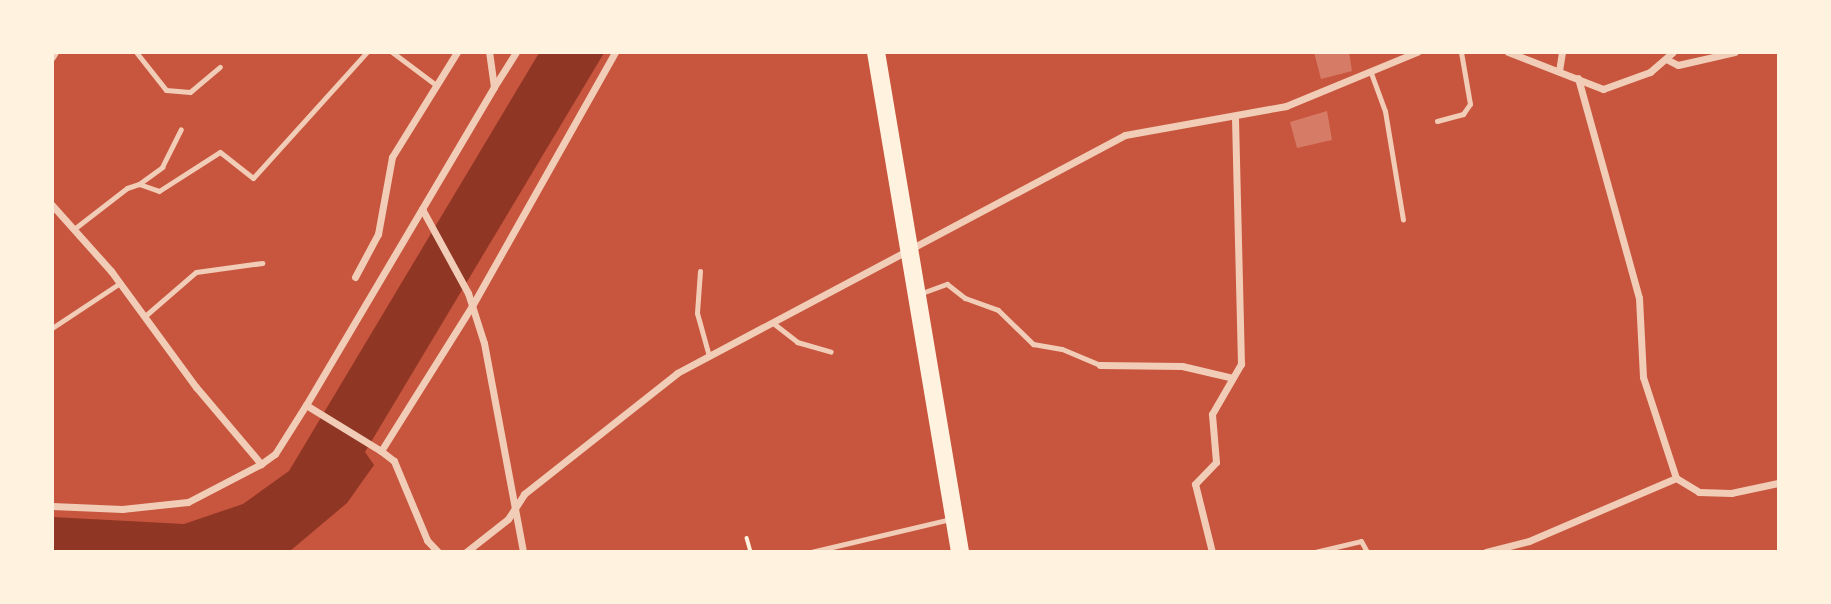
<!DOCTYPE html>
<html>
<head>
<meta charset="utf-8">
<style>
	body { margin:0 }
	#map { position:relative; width:1831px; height:604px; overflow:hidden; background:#c8553d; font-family:Mulish,sans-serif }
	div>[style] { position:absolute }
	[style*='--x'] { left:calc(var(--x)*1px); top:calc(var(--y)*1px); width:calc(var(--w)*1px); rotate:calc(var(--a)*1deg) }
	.water>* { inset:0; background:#8f3625 }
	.building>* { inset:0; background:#d67c66 }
	.path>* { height:3.5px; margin:-1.75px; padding:0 1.75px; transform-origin:1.75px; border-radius:1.75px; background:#fff3e0 }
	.service>* { height:5px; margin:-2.5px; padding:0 2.5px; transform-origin:2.5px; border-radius:2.5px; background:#f1ccb7 }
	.minor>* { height:7px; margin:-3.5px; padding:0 3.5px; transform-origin:3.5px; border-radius:3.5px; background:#f1ccb7 }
	.trunk>* { height:18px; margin:-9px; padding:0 9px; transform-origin:9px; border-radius:9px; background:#fff3e0 }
	span { translate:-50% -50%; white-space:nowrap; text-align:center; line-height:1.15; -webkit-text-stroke:6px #fff3e0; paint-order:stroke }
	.frame { position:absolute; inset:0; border:54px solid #fff3e0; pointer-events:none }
</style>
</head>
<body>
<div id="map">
	<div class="water">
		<div style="clip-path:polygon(539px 53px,604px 53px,365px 452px,374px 465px,347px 503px,290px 551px,53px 551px,52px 517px,184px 524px,243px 504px,289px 471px)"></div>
	</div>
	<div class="building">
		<div style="clip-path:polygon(1314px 52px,1349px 52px,1352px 71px,1321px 79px)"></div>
		<div style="clip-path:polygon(1327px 111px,1332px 140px,1297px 148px,1290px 122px)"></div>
	</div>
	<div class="path">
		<div style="--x:747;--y:538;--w:15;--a:74"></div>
	</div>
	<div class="service">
		<div style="--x:136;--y:52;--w:48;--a:51.7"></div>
		<div style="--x:166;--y:90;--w:24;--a:5"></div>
		<div style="--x:190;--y:92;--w:39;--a:-40"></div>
		<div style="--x:392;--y:52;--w:55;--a:36.9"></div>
		<div style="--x:1371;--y:73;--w:40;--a:69.8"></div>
		<div style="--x:1385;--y:111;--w:110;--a:80.6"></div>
		<div style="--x:1437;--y:121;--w:27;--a:-15"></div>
		<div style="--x:1463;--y:114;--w:12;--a:-55"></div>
		<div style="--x:1470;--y:104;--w:53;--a:-99.8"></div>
		<div style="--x:139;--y:184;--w:29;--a:-36"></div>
		<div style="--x:162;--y:167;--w:42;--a:-63.4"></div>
		<div style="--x:74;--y:229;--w:67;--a:-37.7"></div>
		<div style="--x:127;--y:188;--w:13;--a:-18"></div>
		<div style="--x:139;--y:184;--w:21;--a:19"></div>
		<div style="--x:159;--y:191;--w:72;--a:-32.6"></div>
		<div style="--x:220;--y:152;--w:42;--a:38.2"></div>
		<div style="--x:253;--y:178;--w:170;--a:-47.9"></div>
		<div style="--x:700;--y:271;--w:42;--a:94.1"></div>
		<div style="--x:697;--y:313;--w:45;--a:74.4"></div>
		<div style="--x:919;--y:294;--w:30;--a:-20"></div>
		<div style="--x:947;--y:284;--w:23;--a:38"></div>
		<div style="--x:965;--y:298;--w:35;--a:20"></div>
		<div style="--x:998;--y:310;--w:49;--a:44.2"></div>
		<div style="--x:1033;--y:344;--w:29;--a:10"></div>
		<div style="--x:1062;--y:349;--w:41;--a:22.8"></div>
		<div style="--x:145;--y:316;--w:67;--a:-40.8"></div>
		<div style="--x:196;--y:272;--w:67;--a:-7.8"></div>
		<div style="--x:773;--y:323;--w:31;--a:38"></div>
		<div style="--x:797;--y:342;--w:35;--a:16"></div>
		<div style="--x:52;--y:328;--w:82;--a:-33.5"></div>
		<div style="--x:811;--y:552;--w:144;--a:-13.3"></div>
		<div style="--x:1315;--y:552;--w:47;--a:-13.4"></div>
		<div style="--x:1361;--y:541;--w:13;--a:61"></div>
	</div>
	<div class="minor">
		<div style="--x:1508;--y:52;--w:102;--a:21.3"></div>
		<div style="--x:1603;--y:89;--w:50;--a:-19.9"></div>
		<div style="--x:1650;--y:72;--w:30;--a:-41"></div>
		<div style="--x:52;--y:57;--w:6;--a:-59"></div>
		<div style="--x:1666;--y:59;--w:13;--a:27"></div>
		<div style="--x:1678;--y:65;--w:58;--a:-12.8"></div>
		<div style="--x:1559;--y:71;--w:19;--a:-81"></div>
		<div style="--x:1578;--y:78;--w:228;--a:74.5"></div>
		<div style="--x:1639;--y:298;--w:79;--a:87.1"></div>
		<div style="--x:1643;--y:377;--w:106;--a:71.9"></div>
		<div style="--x:1676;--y:478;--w:27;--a:31"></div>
		<div style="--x:1699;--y:492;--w:32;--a:2"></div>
		<div style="--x:1731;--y:493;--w:48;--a:-12"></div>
		<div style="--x:494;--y:87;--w:41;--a:-57.8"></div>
		<div style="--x:52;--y:205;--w:89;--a:48.2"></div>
		<div style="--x:111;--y:271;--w:144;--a:53.8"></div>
		<div style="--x:196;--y:387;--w:101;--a:49.8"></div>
		<div style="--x:261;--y:464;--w:17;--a:-36"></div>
		<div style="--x:275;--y:454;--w:58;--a:-57.7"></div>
		<div style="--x:306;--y:405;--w:369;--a:-59.4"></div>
		<div style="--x:494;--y:87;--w:35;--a:-98"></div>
		<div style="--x:422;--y:209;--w:96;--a:61.3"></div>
		<div style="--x:468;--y:293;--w:52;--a:72.3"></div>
		<div style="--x:484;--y:343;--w:213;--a:79.4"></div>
		<div style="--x:355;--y:277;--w:49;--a:-61.9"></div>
		<div style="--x:378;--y:234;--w:78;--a:-79.7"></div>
		<div style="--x:392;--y:157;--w:123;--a:-58.2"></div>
		<div style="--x:1100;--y:365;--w:82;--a:0.7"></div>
		<div style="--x:1182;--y:366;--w:52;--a:13.2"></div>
		<div style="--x:306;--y:405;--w:88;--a:31.5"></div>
		<div style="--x:52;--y:506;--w:70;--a:2.5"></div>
		<div style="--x:122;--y:509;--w:66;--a:-6.1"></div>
		<div style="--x:188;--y:502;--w:82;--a:-27.5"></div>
		<div style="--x:438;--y:552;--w:16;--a:-133"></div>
		<div style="--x:427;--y:540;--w:86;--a:-112.7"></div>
		<div style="--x:394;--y:461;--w:16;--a:-142"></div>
		<div style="--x:381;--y:451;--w:171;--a:-57.9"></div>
		<div style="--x:472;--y:306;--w:291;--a:-60.6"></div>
		<div style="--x:466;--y:552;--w:53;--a:-38.2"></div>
		<div style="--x:508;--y:519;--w:30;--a:-57"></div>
		<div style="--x:524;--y:494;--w:195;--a:-38.3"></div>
		<div style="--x:677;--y:373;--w:507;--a:-27.98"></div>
		<div style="--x:1125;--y:135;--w:164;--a:-10.2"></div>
		<div style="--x:1286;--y:106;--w:142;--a:-22.4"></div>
		<div style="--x:1212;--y:552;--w:70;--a:-104"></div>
		<div style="--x:1195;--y:484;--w:30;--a:-46"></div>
		<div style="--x:1216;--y:462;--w:48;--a:-94.8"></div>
		<div style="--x:1212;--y:414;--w:58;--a:-59.9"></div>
		<div style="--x:1241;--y:364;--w:248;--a:-91.4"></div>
		<div style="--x:1486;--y:552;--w:44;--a:-14.3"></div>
		<div style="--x:1529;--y:541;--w:160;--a:-23.2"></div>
	</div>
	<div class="trunk">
		<div style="--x:876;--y:52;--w:507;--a:80.46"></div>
	</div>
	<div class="frame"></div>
</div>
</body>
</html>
